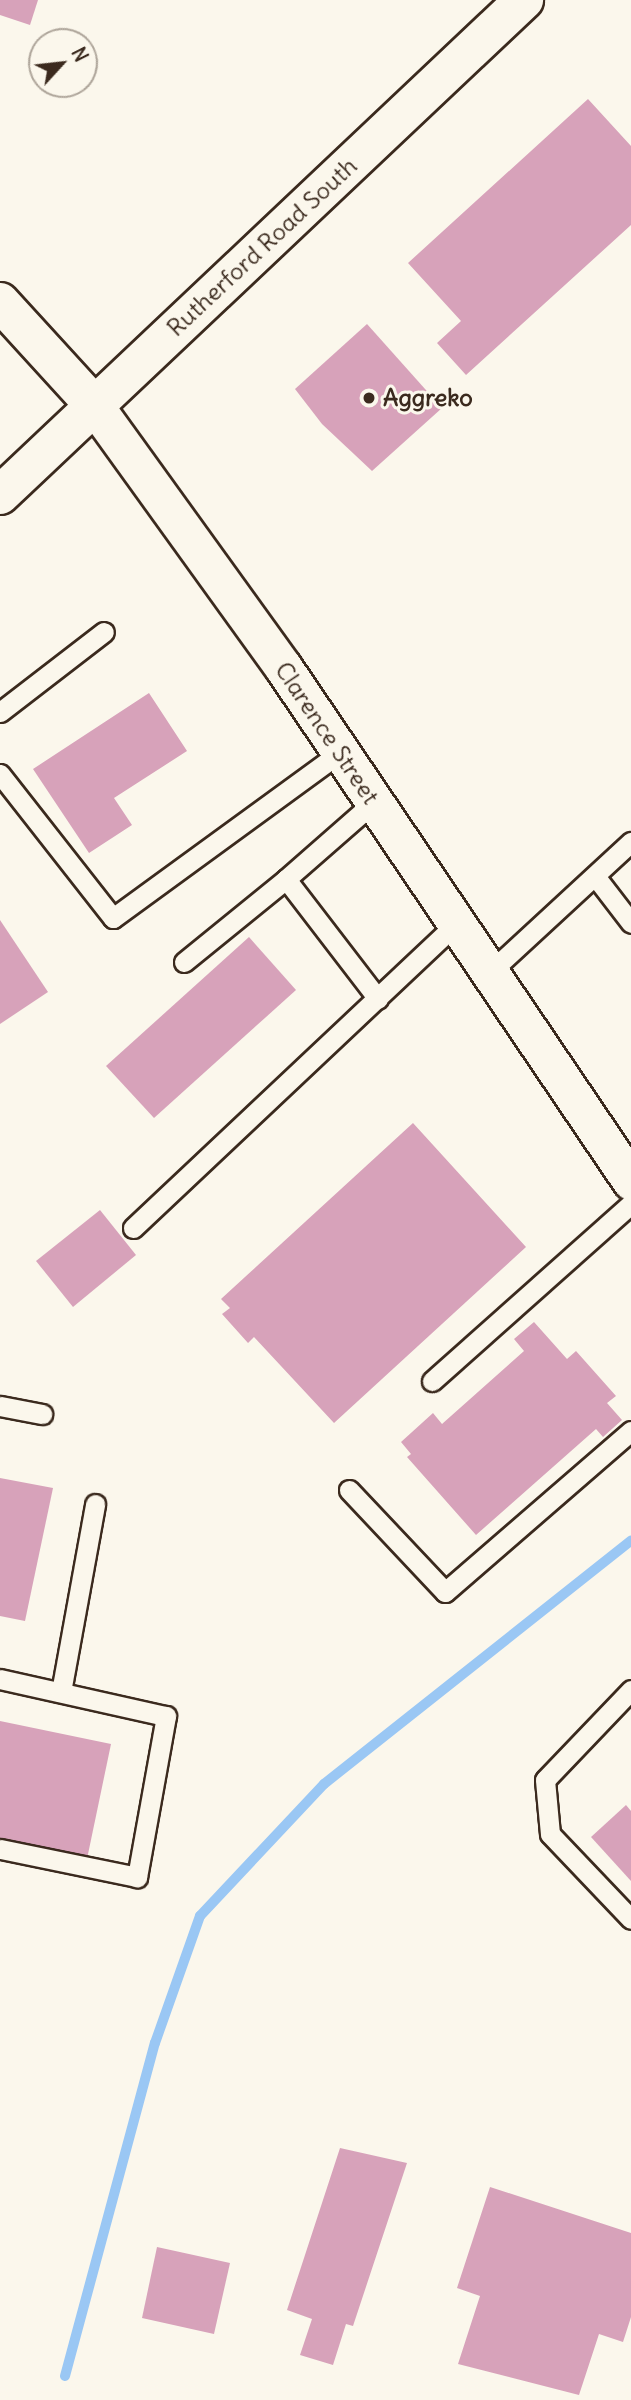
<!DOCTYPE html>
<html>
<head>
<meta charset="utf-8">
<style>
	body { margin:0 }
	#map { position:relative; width:631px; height:2400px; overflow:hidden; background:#fbf7ec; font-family:Delius,sans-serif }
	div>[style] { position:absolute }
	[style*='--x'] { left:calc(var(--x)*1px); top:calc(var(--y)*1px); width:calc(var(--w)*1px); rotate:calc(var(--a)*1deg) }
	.stream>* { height:10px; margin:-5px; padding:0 5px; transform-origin:5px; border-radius:5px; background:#9ac7f4 }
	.building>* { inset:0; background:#d7a2ba }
	.roads { filter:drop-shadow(2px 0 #3b2a1e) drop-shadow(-2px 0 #3b2a1e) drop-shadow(0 2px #3b2a1e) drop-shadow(0 -2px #3b2a1e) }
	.lane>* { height:19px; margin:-9.5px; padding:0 9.5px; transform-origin:9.5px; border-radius:9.5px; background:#fbf7ec }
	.street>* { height:37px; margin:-18.5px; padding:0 18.5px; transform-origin:18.5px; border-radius:18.5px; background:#fbf7ec }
	.secondary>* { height:38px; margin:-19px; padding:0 19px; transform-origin:19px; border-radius:19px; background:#fbf7ec }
	.dots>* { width:19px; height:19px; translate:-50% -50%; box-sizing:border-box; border:4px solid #fbf7ec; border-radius:50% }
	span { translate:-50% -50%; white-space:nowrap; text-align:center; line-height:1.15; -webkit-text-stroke:6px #fbf7ec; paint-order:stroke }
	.street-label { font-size:24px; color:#3b2a1e }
	.poi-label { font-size:24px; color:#3b2a1e; font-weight:700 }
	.left { translate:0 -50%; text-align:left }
	.north { position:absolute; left:28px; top:28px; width:70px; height:70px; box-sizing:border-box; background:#fbf7ec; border:2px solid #aea59a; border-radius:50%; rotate:63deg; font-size:19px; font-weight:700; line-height:28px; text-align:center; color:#3b2a1e }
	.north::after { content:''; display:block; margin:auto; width:24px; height:32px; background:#3b2a1e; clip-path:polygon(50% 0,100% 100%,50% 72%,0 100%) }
</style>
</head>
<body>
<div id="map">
	<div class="stream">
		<div style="--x:65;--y:2376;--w:345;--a:-74.9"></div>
		<div style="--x:155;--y:2043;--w:135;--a:-70.5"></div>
		<div style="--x:200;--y:1916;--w:181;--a:-46.8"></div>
		<div style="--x:324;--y:1784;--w:392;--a:-38.4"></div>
	</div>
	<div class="building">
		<div style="clip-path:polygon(0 0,38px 0,30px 25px,0 15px)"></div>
		<div style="clip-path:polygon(588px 99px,631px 146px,631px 225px,466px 375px,437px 343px,461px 321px,408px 263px)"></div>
		<div style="clip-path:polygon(367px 324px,442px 408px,372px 471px,322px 424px,295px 389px)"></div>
		<div style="clip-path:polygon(149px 693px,187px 751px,114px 798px,132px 825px,89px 853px,33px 769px)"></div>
		<div style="clip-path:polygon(0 920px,48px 992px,0 1024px)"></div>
		<div style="clip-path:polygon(249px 937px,296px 990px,154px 1118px,106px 1066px)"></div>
		<div style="clip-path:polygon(413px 1123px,526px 1247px,334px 1423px,254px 1337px,248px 1343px,222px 1314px,230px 1308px,221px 1299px)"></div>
		<div style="clip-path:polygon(100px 1210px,136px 1255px,73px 1307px,36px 1261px)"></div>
		<div style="clip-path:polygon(534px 1322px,567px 1359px,576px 1351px,616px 1396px,607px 1403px,622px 1420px,603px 1437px,596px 1429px,476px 1535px,407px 1457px,411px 1454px,401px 1442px,433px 1413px,442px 1424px,524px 1351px,514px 1339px)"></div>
		<div style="clip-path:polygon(0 1478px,53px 1488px,25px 1621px,0 1616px)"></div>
		<div style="clip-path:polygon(0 1721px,111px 1744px,87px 1859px,0 1841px)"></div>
		<div style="clip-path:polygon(626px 1805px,631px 1811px,631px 1881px,591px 1837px)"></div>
		<div style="clip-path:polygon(340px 2148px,407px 2163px,353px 2326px,346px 2324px,333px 2365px,300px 2355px,312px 2319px,287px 2310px)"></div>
		<div style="clip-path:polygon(490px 2187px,631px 2233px,631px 2317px,623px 2342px,599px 2334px,579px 2395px,458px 2364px,480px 2296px,457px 2288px)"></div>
		<div style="clip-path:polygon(157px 2247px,230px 2263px,214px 2334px,142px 2318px)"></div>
	</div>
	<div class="roads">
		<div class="lane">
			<div style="--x:0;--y:712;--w:131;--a:-37.6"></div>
			<div style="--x:0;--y:774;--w:183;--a:51.9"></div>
			<div style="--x:113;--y:918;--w:282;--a:-36.1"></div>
			<div style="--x:374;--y:802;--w:117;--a:138.8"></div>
			<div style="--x:286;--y:879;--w:151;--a:52.5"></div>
			<div style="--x:595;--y:876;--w:59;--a:52.5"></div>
			<div style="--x:184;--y:962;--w:132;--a:-39.1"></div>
			<div style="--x:490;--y:972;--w:192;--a:-42.7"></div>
			<div style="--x:133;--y:1228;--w:445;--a:-43.3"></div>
			<div style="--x:432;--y:1381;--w:266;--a:-41.7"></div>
			<div style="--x:0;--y:1406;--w:43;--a:10.8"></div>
			<div style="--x:349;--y:1490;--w:140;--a:46.7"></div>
			<div style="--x:445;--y:1592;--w:246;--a:-40.9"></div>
			<div style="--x:0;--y:1679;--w:170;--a:12.6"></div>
			<div style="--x:166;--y:1716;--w:164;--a:100.2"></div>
			<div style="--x:137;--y:1877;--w:140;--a:-168.4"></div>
			<div style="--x:631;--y:1690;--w:124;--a:133.7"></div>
			<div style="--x:545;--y:1780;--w:54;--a:84.7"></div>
			<div style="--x:550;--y:1834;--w:117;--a:46.4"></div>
			<div style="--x:61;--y:1692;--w:191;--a:-79.7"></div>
		</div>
		<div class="street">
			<div style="--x:94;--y:405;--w:323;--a:54.2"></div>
			<div style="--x:283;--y:667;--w:621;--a:55.9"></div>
		</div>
		<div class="secondary">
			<div style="--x:0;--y:302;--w:139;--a:47.6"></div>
			<div style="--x:0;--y:495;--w:721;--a:-43.37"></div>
		</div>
	</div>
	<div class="dots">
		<div style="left:369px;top:398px;background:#3b2a1e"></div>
	</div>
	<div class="street-label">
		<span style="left:262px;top:247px;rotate:-43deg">Rutherford Road South</span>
		<span style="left:327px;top:733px;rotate:56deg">Clarence Street</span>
	</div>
	<div class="poi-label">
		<span class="left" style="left:383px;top:398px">Aggreko</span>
	</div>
	<div class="north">N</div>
</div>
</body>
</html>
